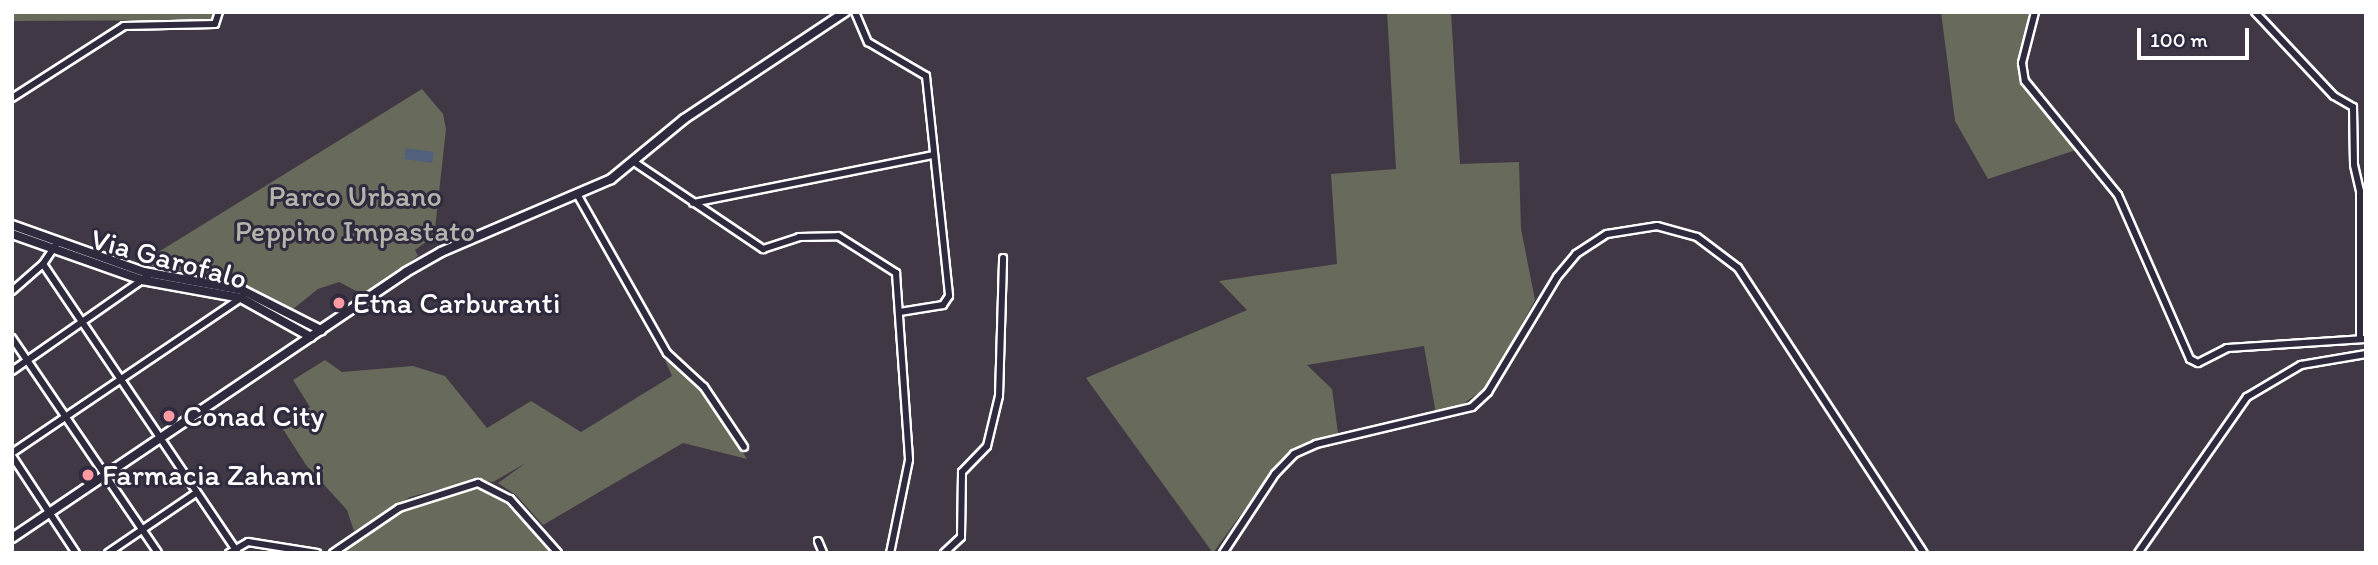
<!DOCTYPE html>
<html>
<head>
<meta charset="utf-8">
<style>
	body { margin:0 }
	#map { position:relative; width:2378px; height:565px; overflow:hidden; background:#413845; font-family:Itim,sans-serif }
	div>[style] { position:absolute }
	[style*='--x'] { left:calc(var(--x)*1px); top:calc(var(--y)*1px); width:calc(var(--w)*1px); rotate:calc(var(--a)*1deg) }
	.green>* { inset:0; background:#686a5b }
	.water>* { inset:0; background:#53607c }
	.roads { filter:drop-shadow(2px 0 #fff) drop-shadow(-2px 0 #fff) drop-shadow(0 2px #fff) drop-shadow(0 -2px #fff) }
	.street>* { height:6px; margin:-3px; padding:0 3px; transform-origin:3px; border-radius:3px; background:#2f2a3d }
	.secondary>* { height:8px; margin:-4px; padding:0 4px; transform-origin:4px; border-radius:4px; background:#2f2a3d }
	.dots>* { width:19px; height:19px; translate:-50% -50%; box-sizing:border-box; border:4px solid #2f2a3d; border-radius:50% }
	span { translate:-50% -50%; white-space:nowrap; text-align:center; line-height:1.15; -webkit-text-stroke:6px #2f2a3d; paint-order:stroke }
	.park-label { font-size:30px; color:#b4b4ad }
	.street-label { font-size:30px; color:#fff }
	.poi-label { font-size:30px; color:#fff }
	.left { translate:0 -50%; text-align:left }
	.frame { position:absolute; inset:0; border:14px solid #fff; pointer-events:none }
	.scale { position:absolute; left:2137px; top:28px; width:112px; height:32px; box-sizing:border-box; border:4px solid #fff; border-top:0; padding-left:9px; font-size:21px; line-height:24px; white-space:nowrap; color:#fff; -webkit-text-stroke:5px #2f2a3d; paint-order:stroke }
</style>
</head>
<body>
<div id="map">
	<div class="green">
		<div style="clip-path:polygon(12px 12px,213px 12px,213px 20px,12px 21px)"></div>
		<div style="clip-path:polygon(1387px 12px,1451px 12px,1460px 164px,1519px 162px,1521px 229px,1535px 300px,1488px 386px,1456px 409px,1436px 414px,1424px 346px,1307px 365px,1332px 389px,1338px 433px,1310px 441px,1280px 460px,1213px 553px,1086px 378px,1247px 310px,1219px 281px,1337px 264px,1331px 174px,1396px 169px)"></div>
		<div style="clip-path:polygon(1941px 12px,2033px 12px,2019px 63px,2023px 82px,2076px 150px,1988px 179px,1955px 121px)"></div>
		<div style="clip-path:polygon(422px 89px,443px 114px,446px 129px,435px 229px,430px 239px,415px 250px,418px 256px,364px 295px,339px 282px,318px 289px,293px 309px,230px 280px,139px 264px)"></div>
		<div style="clip-path:polygon(325px 360px,342px 372px,413px 366px,445px 376px,487px 428px,531px 401px,581px 432px,672px 376px,665px 360px,685px 368px,703px 390px,747px 459px,683px 443px,543px 525px,516px 495px,498px 483px,526px 463px,493px 482px,474px 480px,410px 497px,354px 531px,347px 510px,306px 465px,281px 426px,310px 407px,293px 380px)"></div>
		<div style="clip-path:polygon(476px 488px,500px 497px,551px 553px,342px 553px,404px 510px)"></div>
	</div>
	<div class="water">
		<div style="clip-path:polygon(406px 148px,434px 152px,432px 163px,404px 159px)"></div>
	</div>
	<div class="roads">
		<div class="street">
			<div style="--x:855;--y:12;--w:33;--a:67"></div>
			<div style="--x:868;--y:42;--w:67;--a:30.4"></div>
			<div style="--x:926;--y:76;--w:221;--a:84"></div>
			<div style="--x:949;--y:296;--w:11;--a:124"></div>
			<div style="--x:943;--y:305;--w:44;--a:170.8"></div>
			<div style="--x:2035;--y:12;--w:53;--a:104.3"></div>
			<div style="--x:2022;--y:63;--w:18;--a:81"></div>
			<div style="--x:2025;--y:81;--w:147;--a:50.8"></div>
			<div style="--x:2118;--y:195;--w:179;--a:66.3"></div>
			<div style="--x:2190;--y:359;--w:9;--a:27"></div>
			<div style="--x:2198;--y:363;--w:33;--a:-27"></div>
			<div style="--x:2227;--y:348;--w:139;--a:-3.7"></div>
			<div style="--x:2255;--y:12;--w:115;--a:46.8"></div>
			<div style="--x:2334;--y:96;--w:22;--a:30"></div>
			<div style="--x:2353;--y:107;--w:58;--a:89"></div>
			<div style="--x:2354;--y:165;--w:27;--a:77"></div>
			<div style="--x:2360;--y:191;--w:146;--a:90"></div>
			<div style="--x:12;--y:98;--w:133;--a:-32.7"></div>
			<div style="--x:124;--y:26;--w:91;--a:-1.3"></div>
			<div style="--x:215;--y:24;--w:13;--a:-72"></div>
			<div style="--x:634;--y:162;--w:156;--a:34"></div>
			<div style="--x:763;--y:249;--w:38;--a:-18"></div>
			<div style="--x:799;--y:237;--w:39;--a:-1"></div>
			<div style="--x:838;--y:236;--w:69;--a:32.5"></div>
			<div style="--x:896;--y:273;--w:187;--a:86"></div>
			<div style="--x:909;--y:460;--w:95;--a:101.5"></div>
			<div style="--x:577;--y:194;--w:183;--a:60.5"></div>
			<div style="--x:667;--y:353;--w:50;--a:42.6"></div>
			<div style="--x:704;--y:387;--w:72;--a:56.3"></div>
			<div style="--x:693;--y:203;--w:245;--a:-11.3"></div>
			<div style="--x:43;--y:264;--w:349;--a:56"></div>
			<div style="--x:12;--y:291;--w:41;--a:-41.1"></div>
			<div style="--x:43;--y:264;--w:23;--a:-56"></div>
			<div style="--x:12;--y:338;--w:260;--a:55.8"></div>
			<div style="--x:12;--y:371;--w:171;--a:-35"></div>
			<div style="--x:12;--y:453;--w:277;--a:-34.1"></div>
			<div style="--x:12;--y:456;--w:116;--a:56.6"></div>
			<div style="--x:818;--y:541;--w:13;--a:67"></div>
			<div style="--x:108;--y:553;--w:107;--a:-34.3"></div>
			<div style="--x:229;--y:553;--w:22;--a:-30"></div>
			<div style="--x:248;--y:542;--w:70;--a:9.1"></div>
			<div style="--x:333;--y:553;--w:80;--a:-34.3"></div>
			<div style="--x:399;--y:508;--w:83;--a:-17.6"></div>
			<div style="--x:478;--y:483;--w:36;--a:27"></div>
			<div style="--x:510;--y:499;--w:72;--a:48.4"></div>
			<div style="--x:944;--y:553;--w:23;--a:-43"></div>
			<div style="--x:961;--y:537;--w:65;--a:-89.1"></div>
			<div style="--x:962;--y:472;--w:36;--a:-46"></div>
			<div style="--x:987;--y:446;--w:51;--a:-76.5"></div>
			<div style="--x:999;--y:396;--w:138;--a:-88.3"></div>
			<div style="--x:1223;--y:553;--w:95;--a:-56.6"></div>
			<div style="--x:1275;--y:474;--w:28;--a:-46"></div>
			<div style="--x:1294;--y:454;--w:24;--a:-24"></div>
			<div style="--x:1316;--y:444;--w:160;--a:-13.3"></div>
			<div style="--x:1472;--y:407;--w:22;--a:-43"></div>
			<div style="--x:1488;--y:392;--w:134;--a:-59"></div>
			<div style="--x:1557;--y:277;--w:30;--a:-50"></div>
			<div style="--x:1576;--y:254;--w:37;--a:-33"></div>
			<div style="--x:1607;--y:234;--w:51;--a:-9.1"></div>
			<div style="--x:1657;--y:226;--w:41;--a:15.4"></div>
			<div style="--x:1697;--y:237;--w:51;--a:37.1"></div>
			<div style="--x:1738;--y:268;--w:340;--a:56.9"></div>
			<div style="--x:2138;--y:553;--w:190;--a:-55.1"></div>
			<div style="--x:2247;--y:397;--w:63;--a:-30.7"></div>
			<div style="--x:2301;--y:365;--w:66;--a:-9.6"></div>
		</div>
		<div class="secondary">
			<div style="--x:12;--y:225;--w:140;--a:19.6"></div>
			<div style="--x:144;--y:272;--w:100;--a:10.4"></div>
			<div style="--x:242;--y:290;--w:89;--a:26.9"></div>
			<div style="--x:12;--y:234;--w:138;--a:19.5"></div>
			<div style="--x:142;--y:280;--w:101;--a:10.3"></div>
			<div style="--x:241;--y:298;--w:80;--a:29.1"></div>
			<div style="--x:12;--y:538;--w:475;--a:-34"></div>
			<div style="--x:406;--y:272;--w:40;--a:-29.7"></div>
			<div style="--x:441;--y:252;--w:185;--a:-23.2"></div>
			<div style="--x:611;--y:179;--w:94;--a:-39.4"></div>
			<div style="--x:684;--y:119;--w:193;--a:-33.6"></div>
		</div>
	</div>
	<div class="dots">
		<div style="left:339px;top:303px;background:#ff9aa2"></div>
		<div style="left:169px;top:416px;background:#ff9aa2"></div>
		<div style="left:88px;top:475px;background:#ff9aa2"></div>
	</div>
	<div class="park-label">
		<span style="left:355px;top:213px">Parco Urbano<br>Peppino Impastato</span>
	</div>
	<div class="street-label">
		<span style="left:169px;top:259px;rotate:15deg">Via Garofalo</span>
	</div>
	<div class="poi-label">
		<span class="left" style="left:353px;top:303px">Etna Carburanti</span>
		<span class="left" style="left:183px;top:416px">Conad City</span>
		<span class="left" style="left:102px;top:475px">Farmacia Zahami</span>
	</div>
	<div class="frame"></div>
	<div class="scale">100 m</div>
</div>
</body>
</html>
